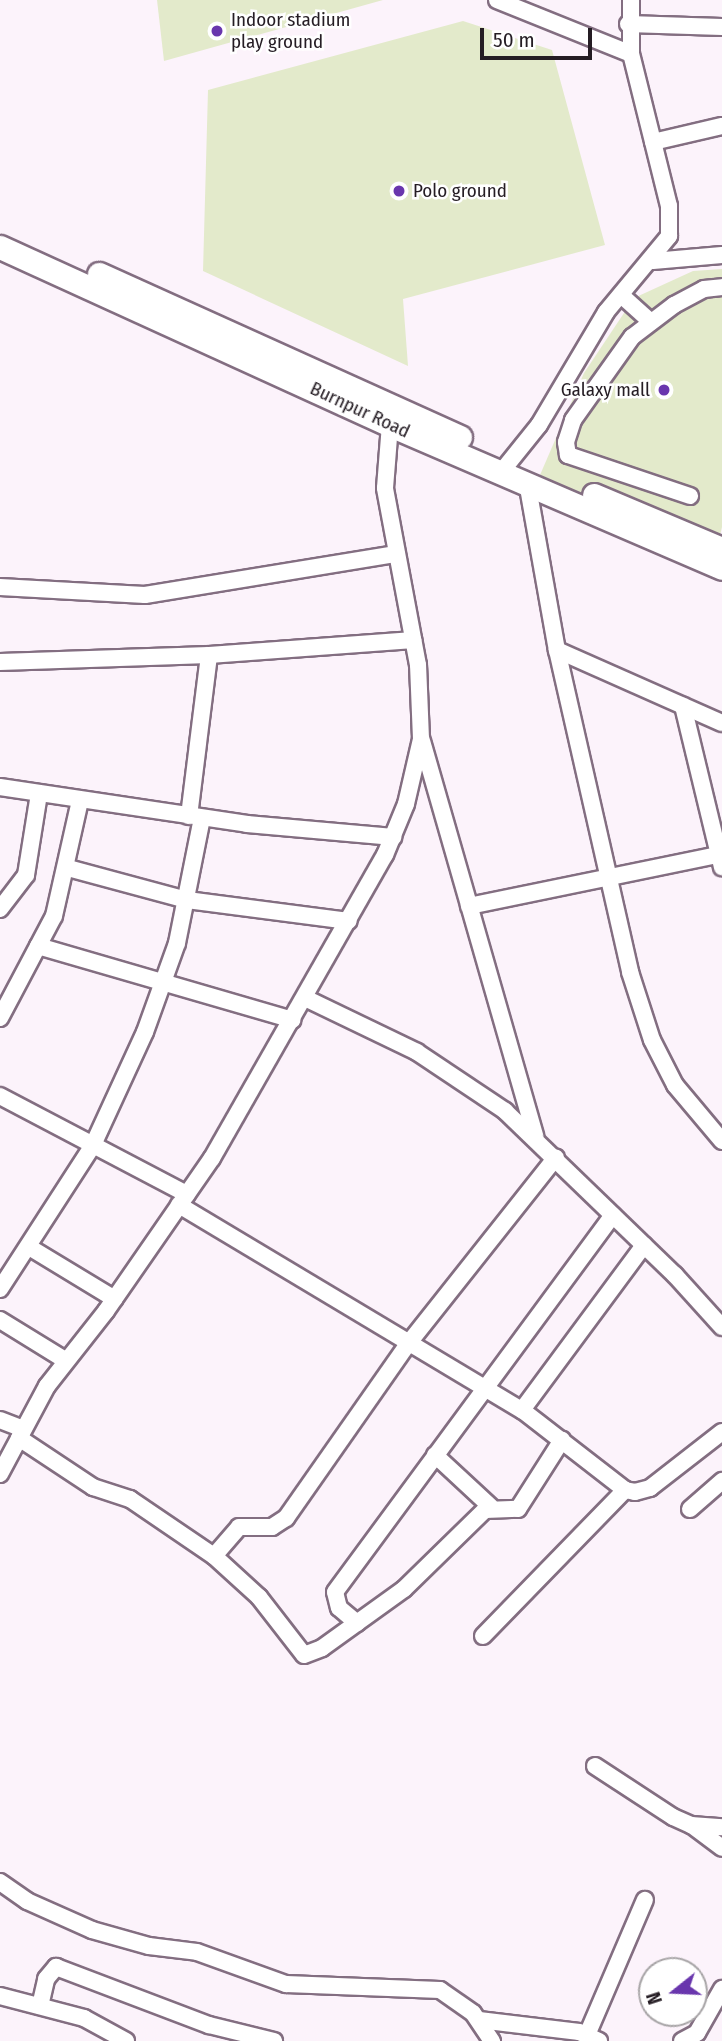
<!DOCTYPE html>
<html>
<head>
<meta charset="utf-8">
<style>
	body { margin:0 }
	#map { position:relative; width:722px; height:2041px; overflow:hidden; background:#fcf3fb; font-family:"Fira Sans Condensed",sans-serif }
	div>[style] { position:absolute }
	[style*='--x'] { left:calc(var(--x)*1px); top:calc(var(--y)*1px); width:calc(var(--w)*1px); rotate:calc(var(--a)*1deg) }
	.green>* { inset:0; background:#e3eacb }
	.roads { filter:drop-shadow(2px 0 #836e81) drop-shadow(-2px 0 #836e81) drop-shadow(0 2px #836e81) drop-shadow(0 -2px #836e81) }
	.street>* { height:16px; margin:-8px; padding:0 8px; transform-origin:8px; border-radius:8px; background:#fff }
	.secondary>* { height:23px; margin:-11.5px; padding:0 11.5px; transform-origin:11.5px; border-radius:11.5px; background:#fff }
	.dots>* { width:19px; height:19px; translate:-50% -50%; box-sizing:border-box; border:4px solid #fff; border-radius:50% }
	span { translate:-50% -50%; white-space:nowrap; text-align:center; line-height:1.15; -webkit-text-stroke:5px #fff; paint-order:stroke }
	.poi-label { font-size:19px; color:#251d24 }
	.left { translate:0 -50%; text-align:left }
	.right { translate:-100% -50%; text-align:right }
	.street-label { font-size:19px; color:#251d24 }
	.north { position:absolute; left:638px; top:1957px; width:70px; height:70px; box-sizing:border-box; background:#fff; border:2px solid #a8a5a7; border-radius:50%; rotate:252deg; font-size:19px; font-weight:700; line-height:28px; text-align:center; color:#251d24 }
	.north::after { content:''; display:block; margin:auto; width:24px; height:32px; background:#6936ad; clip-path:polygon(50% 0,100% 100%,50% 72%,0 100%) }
	.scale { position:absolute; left:480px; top:28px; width:112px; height:32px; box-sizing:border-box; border:4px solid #251d24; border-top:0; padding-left:9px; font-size:21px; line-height:24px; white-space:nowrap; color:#251d24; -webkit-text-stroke:5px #fff; paint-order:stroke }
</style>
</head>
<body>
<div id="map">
	<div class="green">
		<div style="clip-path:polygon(157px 0,383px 0,164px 61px)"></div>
		<div style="clip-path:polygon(463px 21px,552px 50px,605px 245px,403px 299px,408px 366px,203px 271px,208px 90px)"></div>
		<div style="clip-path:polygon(722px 269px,722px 527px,716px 552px,540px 475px,584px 373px,634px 298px,693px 271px)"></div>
	</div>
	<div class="roads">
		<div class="street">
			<div style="--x:497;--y:0;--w:144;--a:21.9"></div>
			<div style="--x:628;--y:24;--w:94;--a:1.8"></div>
			<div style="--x:653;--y:142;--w:71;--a:-13.1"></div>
			<div style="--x:653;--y:261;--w:69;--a:-5"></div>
			<div style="--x:621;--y:295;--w:40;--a:42"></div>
			<div style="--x:502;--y:471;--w:59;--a:-51.2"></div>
			<div style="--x:539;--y:425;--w:131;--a:-59.3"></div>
			<div style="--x:606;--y:312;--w:99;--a:-50.3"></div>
			<div style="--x:669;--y:236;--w:30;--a:-90"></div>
			<div style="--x:669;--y:206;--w:157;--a:-104"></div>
			<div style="--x:631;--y:54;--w:54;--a:-90"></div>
			<div style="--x:527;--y:482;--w:171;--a:79.9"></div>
			<div style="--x:557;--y:650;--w:330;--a:77.2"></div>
			<div style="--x:630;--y:972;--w:71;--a:72.1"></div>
			<div style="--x:652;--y:1040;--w:51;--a:62.9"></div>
			<div style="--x:675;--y:1085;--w:73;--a:50"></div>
			<div style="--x:690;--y:496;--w:129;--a:-161.4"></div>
			<div style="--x:568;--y:455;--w:13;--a:-99"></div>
			<div style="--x:566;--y:442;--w:23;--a:-72"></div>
			<div style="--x:573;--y:420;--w:102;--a:-54.6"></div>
			<div style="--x:632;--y:337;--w:53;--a:-37.3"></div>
			<div style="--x:674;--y:305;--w:34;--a:-28"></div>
			<div style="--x:704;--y:289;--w:18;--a:-6"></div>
			<div style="--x:0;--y:587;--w:145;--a:3.2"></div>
			<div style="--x:145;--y:595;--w:253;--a:-9.3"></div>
			<div style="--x:557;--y:650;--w:180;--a:23.9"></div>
			<div style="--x:0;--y:662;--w:209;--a:-1.9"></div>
			<div style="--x:209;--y:655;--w:205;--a:-4.2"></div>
			<div style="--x:683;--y:706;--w:166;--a:76.4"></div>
			<div style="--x:422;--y:741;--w:411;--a:74"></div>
			<div style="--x:0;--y:787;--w:250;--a:8.5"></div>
			<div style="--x:247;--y:824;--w:147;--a:5.1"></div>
			<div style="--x:189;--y:816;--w:162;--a:-82.9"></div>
			<div style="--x:68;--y:868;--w:123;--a:15.1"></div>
			<div style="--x:187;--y:900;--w:163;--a:7.4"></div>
			<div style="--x:469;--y:906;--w:258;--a:-11.6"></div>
			<div style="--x:0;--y:909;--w:43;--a:-52.6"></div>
			<div style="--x:26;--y:875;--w:82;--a:-80.9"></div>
			<div style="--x:38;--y:946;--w:265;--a:16.2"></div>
			<div style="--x:305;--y:998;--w:124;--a:25.7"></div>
			<div style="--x:417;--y:1052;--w:106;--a:33.8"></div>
			<div style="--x:505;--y:1111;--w:236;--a:44"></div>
			<div style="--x:675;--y:1275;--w:70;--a:47.9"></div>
			<div style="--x:0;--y:1018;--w:115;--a:-62.1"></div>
			<div style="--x:54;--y:916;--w:118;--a:-77.3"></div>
			<div style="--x:0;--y:1096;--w:211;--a:27.7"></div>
			<div style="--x:179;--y:1205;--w:400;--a:30.9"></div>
			<div style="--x:522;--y:1410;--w:130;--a:37.8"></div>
			<div style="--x:625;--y:1490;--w:10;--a:11"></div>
			<div style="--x:635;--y:1492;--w:16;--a:-15"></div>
			<div style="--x:650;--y:1488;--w:91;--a:-37.9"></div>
			<div style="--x:29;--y:1247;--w:100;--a:31.2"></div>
			<div style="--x:0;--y:1289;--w:171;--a:-57.1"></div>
			<div style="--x:93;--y:1145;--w:124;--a:-65.3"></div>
			<div style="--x:145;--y:1032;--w:95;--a:-70.2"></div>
			<div style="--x:177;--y:943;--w:127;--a:-78.7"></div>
			<div style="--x:0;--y:1320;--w:76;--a:31.6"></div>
			<div style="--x:522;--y:1410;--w:205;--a:-53.5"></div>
			<div style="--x:0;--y:1420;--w:25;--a:21"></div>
			<div style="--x:19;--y:1438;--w:89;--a:33.5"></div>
			<div style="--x:93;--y:1487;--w:39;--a:18"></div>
			<div style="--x:130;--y:1499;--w:102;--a:34.2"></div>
			<div style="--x:214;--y:1556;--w:61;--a:42.3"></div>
			<div style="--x:259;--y:1597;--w:73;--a:52.2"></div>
			<div style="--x:304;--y:1655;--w:19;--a:-21"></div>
			<div style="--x:322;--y:1648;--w:101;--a:-35.7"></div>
			<div style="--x:404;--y:1589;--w:113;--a:-44.3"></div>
			<div style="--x:485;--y:1510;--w:33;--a:-2"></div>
			<div style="--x:518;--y:1509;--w:82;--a:-57.5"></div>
			<div style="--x:435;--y:1455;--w:76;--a:42.9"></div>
			<div style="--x:0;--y:1474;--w:100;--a:-61.9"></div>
			<div style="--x:47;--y:1386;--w:95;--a:-51.8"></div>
			<div style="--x:106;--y:1311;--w:186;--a:-55.3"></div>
			<div style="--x:212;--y:1158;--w:349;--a:-60.3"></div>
			<div style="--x:385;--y:855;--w:55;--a:-67.6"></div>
			<div style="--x:406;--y:804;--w:67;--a:-77"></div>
			<div style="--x:421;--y:739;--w:74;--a:-92.3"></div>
			<div style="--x:418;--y:665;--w:180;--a:-100.6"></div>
			<div style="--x:385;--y:488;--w:63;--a:-85.5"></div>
			<div style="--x:690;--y:1509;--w:43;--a:-41.2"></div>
			<div style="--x:214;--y:1556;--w:38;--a:-49"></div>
			<div style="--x:239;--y:1527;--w:33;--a:0"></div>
			<div style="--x:272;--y:1527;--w:17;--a:-33"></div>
			<div style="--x:286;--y:1518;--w:213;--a:-55"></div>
			<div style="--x:408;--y:1344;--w:238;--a:-51.6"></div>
			<div style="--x:357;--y:1623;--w:23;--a:-140"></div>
			<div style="--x:339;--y:1608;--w:16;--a:-104"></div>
			<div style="--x:335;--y:1592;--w:468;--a:-53.6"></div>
			<div style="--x:483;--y:1636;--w:204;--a:-45.8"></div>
			<div style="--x:595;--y:1766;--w:93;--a:33.2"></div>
			<div style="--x:673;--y:1817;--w:20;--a:24"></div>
			<div style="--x:691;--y:1825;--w:31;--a:4"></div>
			<div style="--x:693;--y:1826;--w:36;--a:37"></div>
			<div style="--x:0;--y:1882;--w:33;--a:35"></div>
			<div style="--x:27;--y:1901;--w:71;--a:24"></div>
			<div style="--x:92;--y:1930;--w:59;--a:15.7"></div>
			<div style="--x:149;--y:1946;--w:48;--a:7.1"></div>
			<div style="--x:197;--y:1952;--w:95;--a:19.8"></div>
			<div style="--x:286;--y:1984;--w:154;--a:2.2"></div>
			<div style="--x:440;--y:1990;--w:40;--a:34.9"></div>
			<div style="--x:473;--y:2013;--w:34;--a:56"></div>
			<div style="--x:0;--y:1996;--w:87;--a:14.7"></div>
			<div style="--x:84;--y:2018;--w:48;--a:28.7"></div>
			<div style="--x:40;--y:2006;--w:28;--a:-77"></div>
			<div style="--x:46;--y:1979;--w:16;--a:-50"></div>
			<div style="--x:56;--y:1967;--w:164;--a:20.8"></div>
			<div style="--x:209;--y:2025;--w:67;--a:13.8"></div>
			<div style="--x:479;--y:2020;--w:101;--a:6.8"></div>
			<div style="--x:579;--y:2032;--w:22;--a:24"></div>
			<div style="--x:587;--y:2035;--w:147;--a:-66.8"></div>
			<div style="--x:682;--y:2041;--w:17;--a:-28"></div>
			<div style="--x:697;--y:2033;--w:51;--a:-60.4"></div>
		</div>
		<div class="secondary">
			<div style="--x:0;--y:247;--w:429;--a:24.5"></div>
			<div style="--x:390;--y:425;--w:361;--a:23.3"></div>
			<div style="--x:99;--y:274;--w:396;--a:24.3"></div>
			<div style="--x:594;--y:495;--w:139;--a:22.9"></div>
		</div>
	</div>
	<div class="dots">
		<div style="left:217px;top:31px;background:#6936ad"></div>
		<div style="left:399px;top:191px;background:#6936ad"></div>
		<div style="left:664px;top:390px;background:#6936ad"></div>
	</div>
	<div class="poi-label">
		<span class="left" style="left:231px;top:31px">Indoor stadium<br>play ground</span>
		<span class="left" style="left:413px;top:191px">Polo ground</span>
		<span class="right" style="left:650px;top:390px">Galaxy mall</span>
	</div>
	<div class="street-label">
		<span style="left:360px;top:410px;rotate:25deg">Burnpur Road</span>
	</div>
	<div class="north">N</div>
	<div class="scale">50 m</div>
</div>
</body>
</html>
